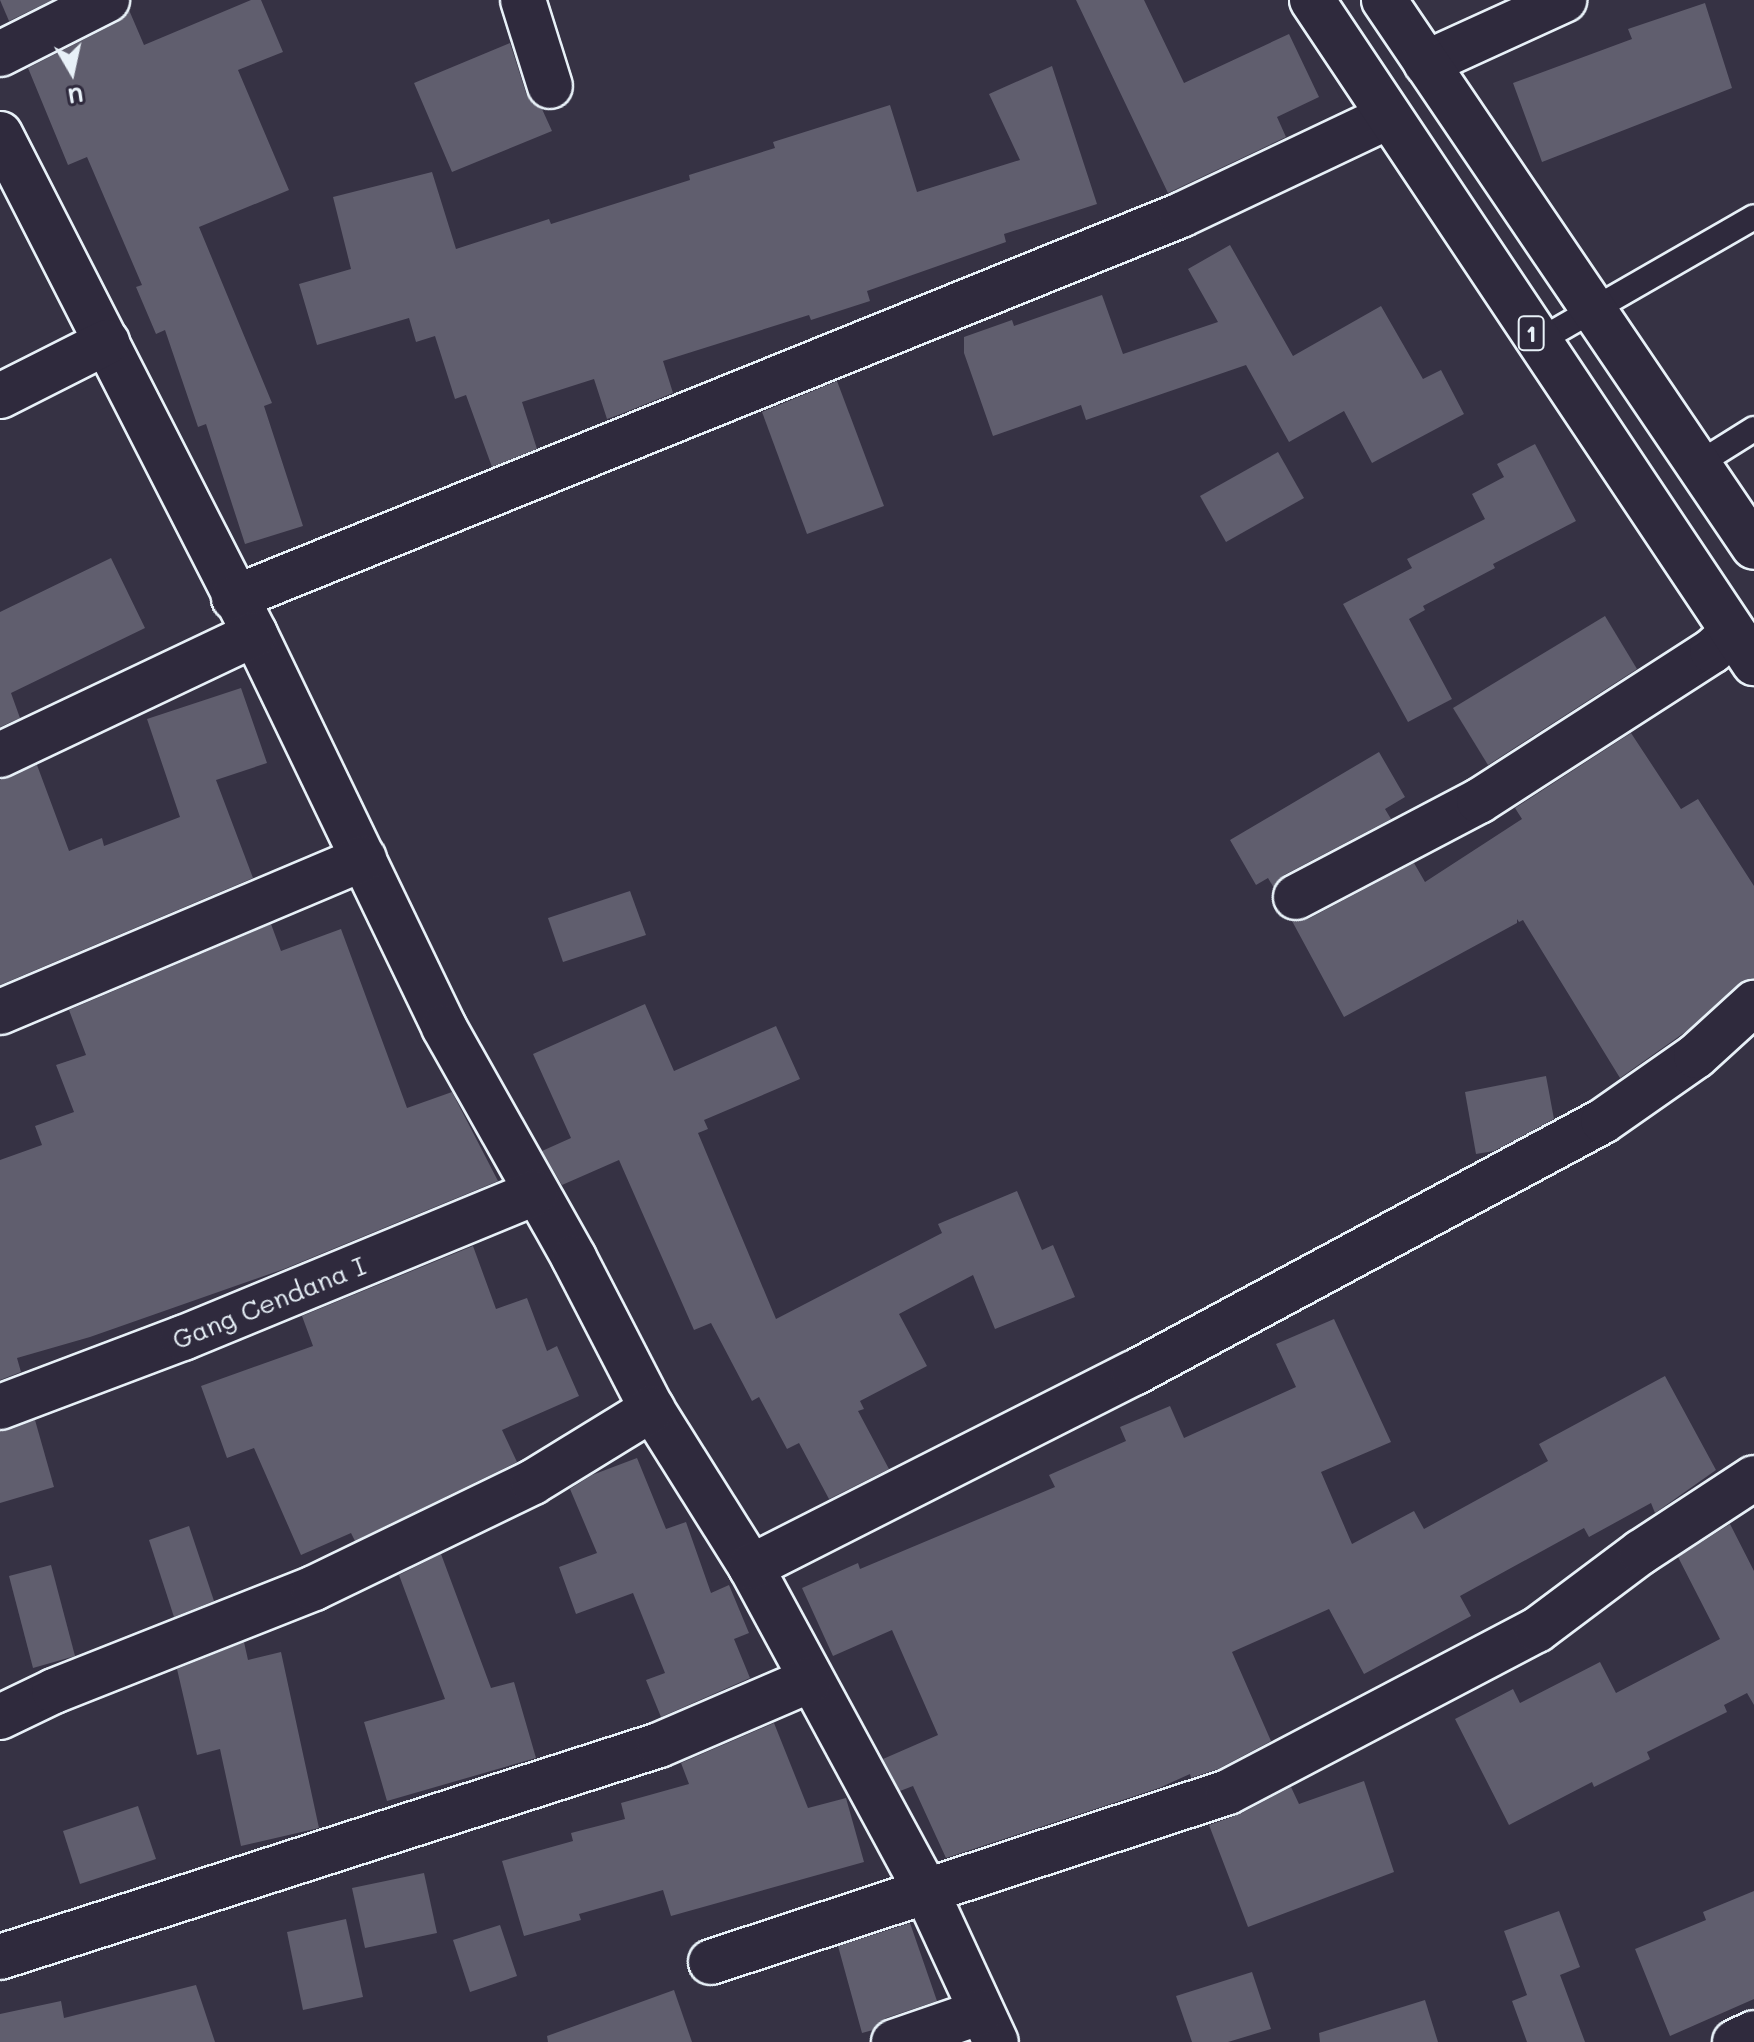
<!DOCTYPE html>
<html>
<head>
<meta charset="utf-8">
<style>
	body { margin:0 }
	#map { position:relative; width:1754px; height:2042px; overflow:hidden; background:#363244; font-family:Mali,sans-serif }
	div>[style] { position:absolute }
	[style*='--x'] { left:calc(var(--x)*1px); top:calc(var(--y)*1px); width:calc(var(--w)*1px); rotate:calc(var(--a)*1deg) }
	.building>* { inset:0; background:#605e6e }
	.roads { filter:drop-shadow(2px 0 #e8f1f8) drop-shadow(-2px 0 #e8f1f8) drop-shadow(0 2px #e8f1f8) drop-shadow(0 -2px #e8f1f8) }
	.lane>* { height:24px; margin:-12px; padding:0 12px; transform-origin:12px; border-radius:12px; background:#2f2a3d }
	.street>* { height:44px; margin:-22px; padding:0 22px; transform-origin:22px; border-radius:22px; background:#2f2a3d }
	.highway>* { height:44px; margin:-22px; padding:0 22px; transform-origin:22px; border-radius:22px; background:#2f2a3d }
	span { translate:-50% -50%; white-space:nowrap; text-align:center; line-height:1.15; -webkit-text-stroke:6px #2f2a3d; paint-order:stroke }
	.shield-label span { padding:2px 6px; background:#2f2a3d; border:2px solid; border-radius:6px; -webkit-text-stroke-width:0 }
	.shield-label { font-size:24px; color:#e8f1f8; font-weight:700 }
	.street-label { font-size:26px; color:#e8f1f8 }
	.north { position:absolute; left:32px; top:32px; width:80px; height:80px; -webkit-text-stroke:6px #2f2a3d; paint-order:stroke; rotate:171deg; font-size:22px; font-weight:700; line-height:32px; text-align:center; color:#e8f1f8 }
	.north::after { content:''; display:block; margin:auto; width:28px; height:36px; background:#e8f1f8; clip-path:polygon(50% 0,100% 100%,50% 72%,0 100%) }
</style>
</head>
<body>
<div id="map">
	<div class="building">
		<div style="clip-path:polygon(0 0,52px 0,9px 21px)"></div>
		<div style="clip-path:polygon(251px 0,261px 0,283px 52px,238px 70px,289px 190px,199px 227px,272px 403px,264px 406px,303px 526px,245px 544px,206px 424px,198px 427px,165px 330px,156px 334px,136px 287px,142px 285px,87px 157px,68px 165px,28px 68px,118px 22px,129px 10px,144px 45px)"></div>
		<div style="clip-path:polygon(1076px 0,1144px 0,1184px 83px,1289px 34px,1319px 97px,1277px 117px,1286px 137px,1168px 193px)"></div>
		<div style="clip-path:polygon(1705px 3px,1732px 88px,1542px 162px,1513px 83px,1632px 39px,1628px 29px)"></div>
		<div style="clip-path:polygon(510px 43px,526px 93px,533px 104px,542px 109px,552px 131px,452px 172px,414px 83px)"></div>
		<div style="clip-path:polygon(1052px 66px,1097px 204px,1004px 234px,1006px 242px,867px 291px,870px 301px,811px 320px,809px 315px,663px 361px,673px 393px,621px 414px,607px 419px,594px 379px,522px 402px,537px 449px,492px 467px,466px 395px,455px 399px,435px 336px,416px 342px,409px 318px,317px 345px,299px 284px,351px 269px,333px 197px,432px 172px,456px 249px,549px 219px,551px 224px,690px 180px,689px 175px,775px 148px,773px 142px,890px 105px,917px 192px,1020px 160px,989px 94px)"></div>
		<div style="clip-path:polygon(1230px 245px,1293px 356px,1381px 306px,1423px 379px,1441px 370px,1464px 414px,1372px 463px,1344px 411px,1289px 442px,1246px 365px,1086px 420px,1081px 405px,993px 436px,964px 353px,964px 337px,1012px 320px,1014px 326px,1102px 295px,1123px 354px,1218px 322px,1188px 269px)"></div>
		<div style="clip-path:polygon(837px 381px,884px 506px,807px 534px,762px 412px)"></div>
		<div style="clip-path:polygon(1535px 444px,1576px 521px,1493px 564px,1495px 568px,1423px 606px,1425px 610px,1409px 619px,1452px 699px,1408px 722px,1343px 604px,1412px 568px,1407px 559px,1485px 519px,1472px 494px,1504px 477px,1497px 464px)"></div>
		<div style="clip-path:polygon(1278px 452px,1304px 498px,1226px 542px,1200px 496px)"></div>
		<div style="clip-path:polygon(111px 558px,145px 628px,11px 693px,20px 718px,0 727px,0 612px)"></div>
		<div style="clip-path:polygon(1605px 616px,1637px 669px,1488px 765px,1453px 708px)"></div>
		<div style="clip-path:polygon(241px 688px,267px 763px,216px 780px,253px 878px,0 985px,0 780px,37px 765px,69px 851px,102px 838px,104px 846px,180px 817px,147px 719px)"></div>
		<div style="clip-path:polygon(1631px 733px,1681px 809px,1698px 799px,1754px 886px,1754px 979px,1737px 985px,1688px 1030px,1620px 1078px,1523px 920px,1519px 922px,1517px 919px,1517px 923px,1344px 1017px,1292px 921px,1308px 919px,1414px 863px,1425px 882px,1522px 819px,1515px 808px)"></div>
		<div style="clip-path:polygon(1379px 752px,1405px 797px,1385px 809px,1391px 819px,1284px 875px,1274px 888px,1268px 878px,1256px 885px,1230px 840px)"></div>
		<div style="clip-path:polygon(630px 891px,646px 935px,563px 962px,548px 918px)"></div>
		<div style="clip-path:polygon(271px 924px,281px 951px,341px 929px,407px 1108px,452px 1092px,498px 1181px,284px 1269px,90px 1337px,17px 1358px,21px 1372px,0 1380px,0 1160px,42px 1145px,35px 1126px,74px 1112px,56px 1065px,86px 1055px,69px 1010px)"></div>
		<div style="clip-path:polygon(645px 1004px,674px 1071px,776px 1026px,800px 1079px,704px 1120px,708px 1129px,698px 1133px,776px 1319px,942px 1233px,938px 1224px,1017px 1191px,1042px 1250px,1053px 1245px,1075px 1297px,995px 1329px,973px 1275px,899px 1314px,927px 1366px,860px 1401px,864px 1409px,858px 1411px,889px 1469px,829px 1499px,799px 1443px,787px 1449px,759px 1397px,752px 1401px,711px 1323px,694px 1330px,619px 1160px,562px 1185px,542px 1151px,571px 1138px,533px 1054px)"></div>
		<div style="clip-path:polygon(1546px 1076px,1554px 1119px,1494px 1151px,1476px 1154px,1465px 1092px)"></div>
		<div style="clip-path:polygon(473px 1246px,496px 1309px,527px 1298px,547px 1351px,557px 1346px,579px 1396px,502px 1430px,517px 1462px,355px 1541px,351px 1533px,301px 1555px,254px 1448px,227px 1458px,201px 1386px,313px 1346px,302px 1316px)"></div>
		<div style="clip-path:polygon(1334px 1319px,1391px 1442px,1321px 1472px,1352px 1544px,1414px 1511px,1424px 1529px,1548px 1461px,1539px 1444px,1665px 1376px,1716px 1470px,1655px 1513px,1651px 1503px,1589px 1537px,1584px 1528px,1460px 1596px,1471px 1616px,1364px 1674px,1329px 1609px,1232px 1652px,1271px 1741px,1218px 1769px,1191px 1778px,1190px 1774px,1159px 1788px,946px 1858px,913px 1786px,900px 1791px,883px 1759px,938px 1735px,892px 1630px,833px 1656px,802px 1588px,858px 1563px,860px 1569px,1055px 1487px,1049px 1475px,1126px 1441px,1120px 1427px,1170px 1406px,1184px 1438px,1296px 1387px,1276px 1344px)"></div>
		<div style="clip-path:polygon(35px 1420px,54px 1487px,0 1503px,0 1431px)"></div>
		<div style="clip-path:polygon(637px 1458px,666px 1529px,686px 1522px,711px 1593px,729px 1585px,749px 1633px,734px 1639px,750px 1678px,661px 1717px,646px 1680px,665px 1673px,633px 1593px,576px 1614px,559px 1567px,597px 1553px,570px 1489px,592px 1475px)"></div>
		<div style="clip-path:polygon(1730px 1524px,1754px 1571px,1754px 1705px,1747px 1693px,1724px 1705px,1727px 1712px,1647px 1752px,1650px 1759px,1594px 1787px,1592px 1782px,1509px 1825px,1455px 1719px,1513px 1689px,1520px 1703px,1600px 1662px,1616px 1693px,1720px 1639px,1678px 1557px)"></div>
		<div style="clip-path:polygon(189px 1526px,214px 1601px,174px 1617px,149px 1540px)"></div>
		<div style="clip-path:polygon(441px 1554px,491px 1688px,514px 1682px,536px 1758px,387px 1801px,364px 1722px,445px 1699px,399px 1575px)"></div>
		<div style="clip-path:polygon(51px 1565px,75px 1656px,33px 1668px,9px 1576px)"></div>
		<div style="clip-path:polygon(244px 1642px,248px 1660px,281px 1652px,319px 1828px,241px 1846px,220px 1749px,197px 1755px,177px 1669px)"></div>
		<div style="clip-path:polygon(774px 1723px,808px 1808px,846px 1798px,864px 1862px,671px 1916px,663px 1890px,579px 1914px,581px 1920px,524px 1936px,502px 1861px,573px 1841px,571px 1833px,625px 1819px,621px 1803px,689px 1784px,681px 1763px)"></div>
		<div style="clip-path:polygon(1364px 1781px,1394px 1872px,1248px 1927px,1209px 1825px,1240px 1814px,1291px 1787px,1299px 1804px)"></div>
		<div style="clip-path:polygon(138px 1806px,156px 1859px,80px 1884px,63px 1831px)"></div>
		<div style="clip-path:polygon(424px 1873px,437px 1933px,365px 1948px,352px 1888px)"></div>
		<div style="clip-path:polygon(1754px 1891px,1754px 1999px,1670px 2036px,1635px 1949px,1706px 1920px,1703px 1912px)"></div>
		<div style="clip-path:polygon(1559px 1911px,1580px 1967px,1560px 1975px,1585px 2042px,1527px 2042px,1512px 2001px,1527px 1995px,1504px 1931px)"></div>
		<div style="clip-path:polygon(346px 1919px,363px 1997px,303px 2010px,287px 1932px)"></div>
		<div style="clip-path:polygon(910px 1923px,937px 2001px,886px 2018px,873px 2030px,862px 2033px,838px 1946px)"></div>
		<div style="clip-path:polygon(500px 1925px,517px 1976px,470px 1992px,453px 1940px)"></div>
		<div style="clip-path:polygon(1252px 1972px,1271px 2029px,1228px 2042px,1192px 2042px,1176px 1996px)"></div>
		<div style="clip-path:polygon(196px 1985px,215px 2042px,0 2042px,0 2014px,61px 2001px,64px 2018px)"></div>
		<div style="clip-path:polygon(674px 1990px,692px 2042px,548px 2042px,547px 2036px)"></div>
		<div style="clip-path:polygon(1425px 2000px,1438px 2042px,1320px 2042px,1319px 2033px)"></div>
	</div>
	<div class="roads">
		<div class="lane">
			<div style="--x:1537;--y:342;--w:250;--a:-29.9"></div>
			<div style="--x:1698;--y:464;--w:66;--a:-32"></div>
		</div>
		<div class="street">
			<div style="--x:523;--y:0;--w:90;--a:72.6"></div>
			<div style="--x:0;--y:54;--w:120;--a:-26.8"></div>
			<div style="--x:1426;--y:63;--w:152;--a:-24.5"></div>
			<div style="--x:0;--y:134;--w:561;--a:62.98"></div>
			<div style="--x:255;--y:634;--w:436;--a:64.3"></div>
			<div style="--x:444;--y:1027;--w:265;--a:60.6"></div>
			<div style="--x:574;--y:1258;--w:170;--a:62.7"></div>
			<div style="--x:652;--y:1409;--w:186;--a:57.9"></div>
			<div style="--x:751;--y:1567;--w:370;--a:61.6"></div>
			<div style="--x:927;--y:1893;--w:164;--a:65.2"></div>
			<div style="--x:0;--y:396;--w:120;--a:-26.8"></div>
			<div style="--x:234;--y:598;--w:1022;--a:-22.02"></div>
			<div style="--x:1181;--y:215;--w:228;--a:-25.4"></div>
			<div style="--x:0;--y:755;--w:282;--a:-25.4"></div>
			<div style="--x:1296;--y:897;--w:207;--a:-27.7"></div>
			<div style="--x:1479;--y:801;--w:277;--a:-32.8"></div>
			<div style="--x:1712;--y:651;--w:26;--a:-43"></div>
			<div style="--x:0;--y:1012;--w:395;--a:-22.9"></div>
			<div style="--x:0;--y:1407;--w:196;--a:-20.7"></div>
			<div style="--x:183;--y:1338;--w:381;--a:-22.4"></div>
			<div style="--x:751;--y:1567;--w:429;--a:-26.9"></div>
			<div style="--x:1134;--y:1373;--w:532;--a:-28.25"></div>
			<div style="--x:1603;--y:1121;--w:113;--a:-35"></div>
			<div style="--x:1696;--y:1056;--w:79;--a:-42.4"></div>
			<div style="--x:0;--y:1717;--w:60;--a:-25.7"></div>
			<div style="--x:54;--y:1691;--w:280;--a:-21.6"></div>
			<div style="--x:314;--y:1588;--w:243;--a:-25.8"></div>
			<div style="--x:533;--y:1482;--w:140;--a:-31.5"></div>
			<div style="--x:0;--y:1957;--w:692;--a:-17.83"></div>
			<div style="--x:659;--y:1745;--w:164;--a:-23.3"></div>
			<div style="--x:711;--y:1962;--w:544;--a:-18.2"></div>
			<div style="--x:1228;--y:1792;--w:349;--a:-27.7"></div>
			<div style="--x:1537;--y:1630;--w:130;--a:-36.9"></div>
			<div style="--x:1641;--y:1552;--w:135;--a:-33.2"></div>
			<div style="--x:894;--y:2042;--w:92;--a:-19"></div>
			<div style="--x:1735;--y:2042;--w:21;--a:-25"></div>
		</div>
		<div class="highway">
			<div style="--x:1312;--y:0;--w:797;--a:56.31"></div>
			<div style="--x:1384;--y:0;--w:660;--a:55.92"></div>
		</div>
	</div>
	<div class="shield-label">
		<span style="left:1531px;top:333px">1</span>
	</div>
	<div class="street-label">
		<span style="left:269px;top:1303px;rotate:-22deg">Gang Cendana I</span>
	</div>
	<div class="north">U</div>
</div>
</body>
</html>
